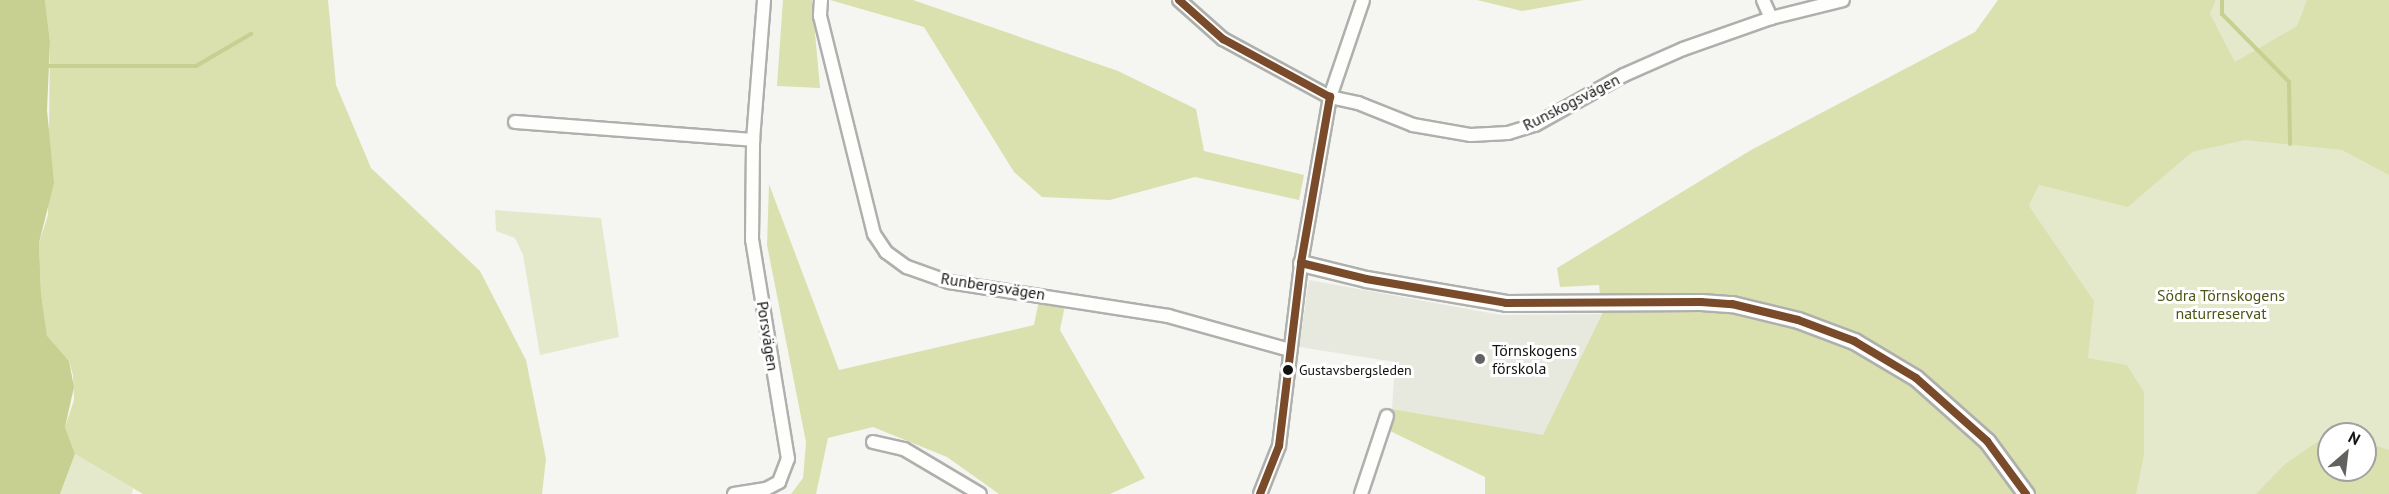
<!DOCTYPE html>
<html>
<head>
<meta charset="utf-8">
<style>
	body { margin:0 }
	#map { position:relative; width:2389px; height:494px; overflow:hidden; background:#f5f6f2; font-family:"PT Sans",sans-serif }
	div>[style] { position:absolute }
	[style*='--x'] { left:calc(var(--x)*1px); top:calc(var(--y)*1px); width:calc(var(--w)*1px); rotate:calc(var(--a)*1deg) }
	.built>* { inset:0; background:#e7e9df }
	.green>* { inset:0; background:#e5e9cc }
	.forest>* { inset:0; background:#dae1af }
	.water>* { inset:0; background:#c7cf91 }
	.stream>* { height:4px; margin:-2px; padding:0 2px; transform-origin:2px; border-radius:2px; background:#c7cf91 }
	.roads { filter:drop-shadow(2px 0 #afb0ad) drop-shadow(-2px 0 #afb0ad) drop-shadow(0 2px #afb0ad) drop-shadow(0 -2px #afb0ad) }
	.minor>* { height:12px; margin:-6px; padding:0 6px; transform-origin:6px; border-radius:6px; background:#fefefd }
	.tertiary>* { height:15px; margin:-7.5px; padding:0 7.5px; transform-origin:7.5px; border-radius:7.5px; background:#fefefd }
	.bus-1>* { height:8px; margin:-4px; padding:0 4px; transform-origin:4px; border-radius:4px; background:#7a4b2a }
	.dots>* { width:16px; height:16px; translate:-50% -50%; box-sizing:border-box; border:3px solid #fff; border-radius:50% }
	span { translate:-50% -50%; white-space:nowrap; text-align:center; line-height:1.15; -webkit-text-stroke:6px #fff; paint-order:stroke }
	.bus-label { font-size:14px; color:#131311 }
	.left { translate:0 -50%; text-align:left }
	.street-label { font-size:16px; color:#131311 }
	.park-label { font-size:16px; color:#4f5516 }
	.poi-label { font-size:16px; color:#131311 }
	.north { position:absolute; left:2317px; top:422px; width:60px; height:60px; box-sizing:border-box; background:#fff; border:2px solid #a1a1a0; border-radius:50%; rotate:28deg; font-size:16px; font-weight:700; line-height:24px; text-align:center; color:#131311 }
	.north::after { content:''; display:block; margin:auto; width:21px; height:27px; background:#626260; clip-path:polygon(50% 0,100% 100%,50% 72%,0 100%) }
</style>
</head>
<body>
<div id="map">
	<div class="built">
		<div style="clip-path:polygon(1309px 280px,1501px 315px,1602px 314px,1543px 436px,1392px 409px,1395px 362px,1299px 347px)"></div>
	</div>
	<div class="green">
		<div style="clip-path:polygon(evenodd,2216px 0,2389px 0,2389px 494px,1646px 494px,2029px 206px,2039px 184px,2210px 14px,2216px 0,2329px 434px,2365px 434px,2365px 470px,2329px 470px,2329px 434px)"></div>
		<div style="clip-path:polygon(495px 210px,601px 218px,619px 337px,540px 355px,523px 255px,515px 238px,496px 231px)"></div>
		<div style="clip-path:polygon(75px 454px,133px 488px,132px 494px,60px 494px)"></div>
	</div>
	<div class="forest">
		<div style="clip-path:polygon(45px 0,328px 0,336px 85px,371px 168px,480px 271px,526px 360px,546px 459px,542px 494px,143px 494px,75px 454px,65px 427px,74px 400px,73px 375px,69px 361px,47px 337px,41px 293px,39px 243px,48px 215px,50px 42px)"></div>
		<div style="clip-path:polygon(783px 0,812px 0,820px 88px,777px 86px)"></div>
		<div style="clip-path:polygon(830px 0,913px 0,1118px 71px,1196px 109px,1204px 151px,1304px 175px,1299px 200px,1195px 177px,1110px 200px,1042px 197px,1014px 172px,924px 27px)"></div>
		<div style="clip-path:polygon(1477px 0,1584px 0,1522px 11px)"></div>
		<div style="clip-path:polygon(1998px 0,2216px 0,2210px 14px,2235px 62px,2297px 26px,2307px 0,2389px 0,2389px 175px,2342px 150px,2245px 140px,2192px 152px,2128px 207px,2039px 185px,2029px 206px,2094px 301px,2088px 358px,2127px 365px,2144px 392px,2144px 455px,2136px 494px,1485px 494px,1485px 477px,1390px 431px,1392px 409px,1543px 435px,1602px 314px,1599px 285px,1560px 287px,1557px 268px,1751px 150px,1975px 32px)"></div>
		<div style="clip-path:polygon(769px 184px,839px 370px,1034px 325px,1039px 300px,1065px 305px,1060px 330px,1145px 478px,1110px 494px,999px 494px,947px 457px,873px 427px,828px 438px,816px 494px,791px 494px,803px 478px,806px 442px,767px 245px)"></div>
		<div style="clip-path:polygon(2329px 434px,2329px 470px,2365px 470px,2365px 442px,2389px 450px,2389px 494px,2256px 494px,2285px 464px)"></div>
	</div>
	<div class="water">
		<div style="clip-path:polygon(0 0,45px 0,50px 42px,47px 110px,54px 183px,39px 243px,41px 293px,47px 336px,69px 361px,74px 387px,65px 427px,75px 454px,60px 494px,0 494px)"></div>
	</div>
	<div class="stream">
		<div style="--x:2222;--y:0;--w:14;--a:90"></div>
		<div style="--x:2222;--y:14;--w:95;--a:45.4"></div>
		<div style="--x:2289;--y:82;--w:62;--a:89.1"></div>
		<div style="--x:49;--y:66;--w:147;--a:0"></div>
		<div style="--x:196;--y:66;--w:64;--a:-30.2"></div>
	</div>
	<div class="roads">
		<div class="minor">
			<div style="--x:821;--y:0;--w:16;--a:94"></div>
			<div style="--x:820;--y:16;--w:225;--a:76.1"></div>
			<div style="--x:874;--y:234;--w:22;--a:56"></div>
			<div style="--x:886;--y:252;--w:26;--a:36"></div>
			<div style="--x:907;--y:267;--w:45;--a:19.7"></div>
			<div style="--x:949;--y:282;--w:222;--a:8.8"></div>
			<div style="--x:1168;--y:316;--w:127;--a:15.6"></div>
			<div style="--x:1179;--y:0;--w:59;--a:41.6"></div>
			<div style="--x:1223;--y:39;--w:122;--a:28.5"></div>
			<div style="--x:1330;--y:97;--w:29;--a:12"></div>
			<div style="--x:1358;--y:103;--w:59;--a:21.8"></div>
			<div style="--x:1413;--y:125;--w:59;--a:9.8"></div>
			<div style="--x:1471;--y:135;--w:37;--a:-3"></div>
			<div style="--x:1508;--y:133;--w:28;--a:-17"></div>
			<div style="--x:1535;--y:125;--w:102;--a:-29.3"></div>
			<div style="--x:1624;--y:75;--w:64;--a:-23.8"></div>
			<div style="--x:1683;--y:49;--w:93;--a:-19.4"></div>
			<div style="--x:1771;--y:18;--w:74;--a:-14"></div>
			<div style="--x:1763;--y:0;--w:20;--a:66"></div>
			<div style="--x:515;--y:122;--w:239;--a:4.3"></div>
			<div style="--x:873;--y:442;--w:32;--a:13"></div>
			<div style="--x:904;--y:449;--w:88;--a:30.6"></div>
			<div style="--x:734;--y:494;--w:32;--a:-9"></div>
			<div style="--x:766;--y:489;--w:15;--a:-28"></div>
			<div style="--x:779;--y:482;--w:25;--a:-69"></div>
			<div style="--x:788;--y:459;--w:222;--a:-99.3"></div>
			<div style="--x:752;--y:240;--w:100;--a:-89.4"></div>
			<div style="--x:753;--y:140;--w:140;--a:-85.5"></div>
			<div style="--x:1260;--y:494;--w:52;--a:-68.4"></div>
			<div style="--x:1279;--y:446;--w:184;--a:-83.1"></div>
			<div style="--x:1301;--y:263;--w:169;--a:-80.1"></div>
			<div style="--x:1330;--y:97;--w:102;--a:-71.2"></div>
			<div style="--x:1361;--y:494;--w:82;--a:-71.6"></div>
		</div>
		<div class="tertiary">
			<div style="--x:1301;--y:263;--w:67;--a:13.8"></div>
			<div style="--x:1366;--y:279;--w:142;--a:9.7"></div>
			<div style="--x:1506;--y:303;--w:195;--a:-0.3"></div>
			<div style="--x:1701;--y:302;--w:31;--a:4"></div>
			<div style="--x:1732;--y:304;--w:68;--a:13.6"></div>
			<div style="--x:1798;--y:320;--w:60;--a:20.6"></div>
			<div style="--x:1854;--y:341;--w:72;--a:30.8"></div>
			<div style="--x:1916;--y:378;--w:95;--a:41.6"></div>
			<div style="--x:1987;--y:441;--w:66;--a:53.7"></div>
		</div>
	</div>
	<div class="bus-1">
		<div style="--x:1179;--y:0;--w:59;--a:41.6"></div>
		<div style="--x:1223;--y:39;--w:122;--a:28.5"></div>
		<div style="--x:1301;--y:263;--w:67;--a:13.8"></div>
		<div style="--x:1366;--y:279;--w:142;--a:9.7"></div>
		<div style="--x:1506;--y:303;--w:195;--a:-0.3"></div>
		<div style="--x:1701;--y:302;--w:31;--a:4"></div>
		<div style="--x:1732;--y:304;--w:68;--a:13.6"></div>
		<div style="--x:1798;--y:320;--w:60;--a:20.6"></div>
		<div style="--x:1854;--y:341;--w:72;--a:30.8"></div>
		<div style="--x:1916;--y:378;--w:95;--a:41.6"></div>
		<div style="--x:1987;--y:441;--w:66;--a:53.7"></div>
		<div style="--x:1260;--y:494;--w:52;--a:-68.4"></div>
		<div style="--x:1279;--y:446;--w:184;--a:-83.1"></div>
		<div style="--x:1301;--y:263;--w:169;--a:-80.1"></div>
	</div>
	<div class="dots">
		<div style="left:1480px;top:359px;background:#626260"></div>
		<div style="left:1288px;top:370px;background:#131311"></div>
	</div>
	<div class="bus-label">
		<span class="left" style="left:1299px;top:370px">Gustavsbergsleden</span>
	</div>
	<div class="street-label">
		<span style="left:1571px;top:102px;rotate:-27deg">Runskogsvägen</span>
		<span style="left:993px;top:286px;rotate:9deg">Runbergsvägen</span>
		<span style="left:768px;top:336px;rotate:81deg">Porsvägen</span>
	</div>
	<div class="park-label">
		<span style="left:2221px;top:304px">Södra Törnskogens<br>naturreservat</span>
	</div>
	<div class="poi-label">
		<span class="left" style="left:1492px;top:359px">Törnskogens<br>förskola</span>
	</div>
	<div class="north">N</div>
</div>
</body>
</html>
